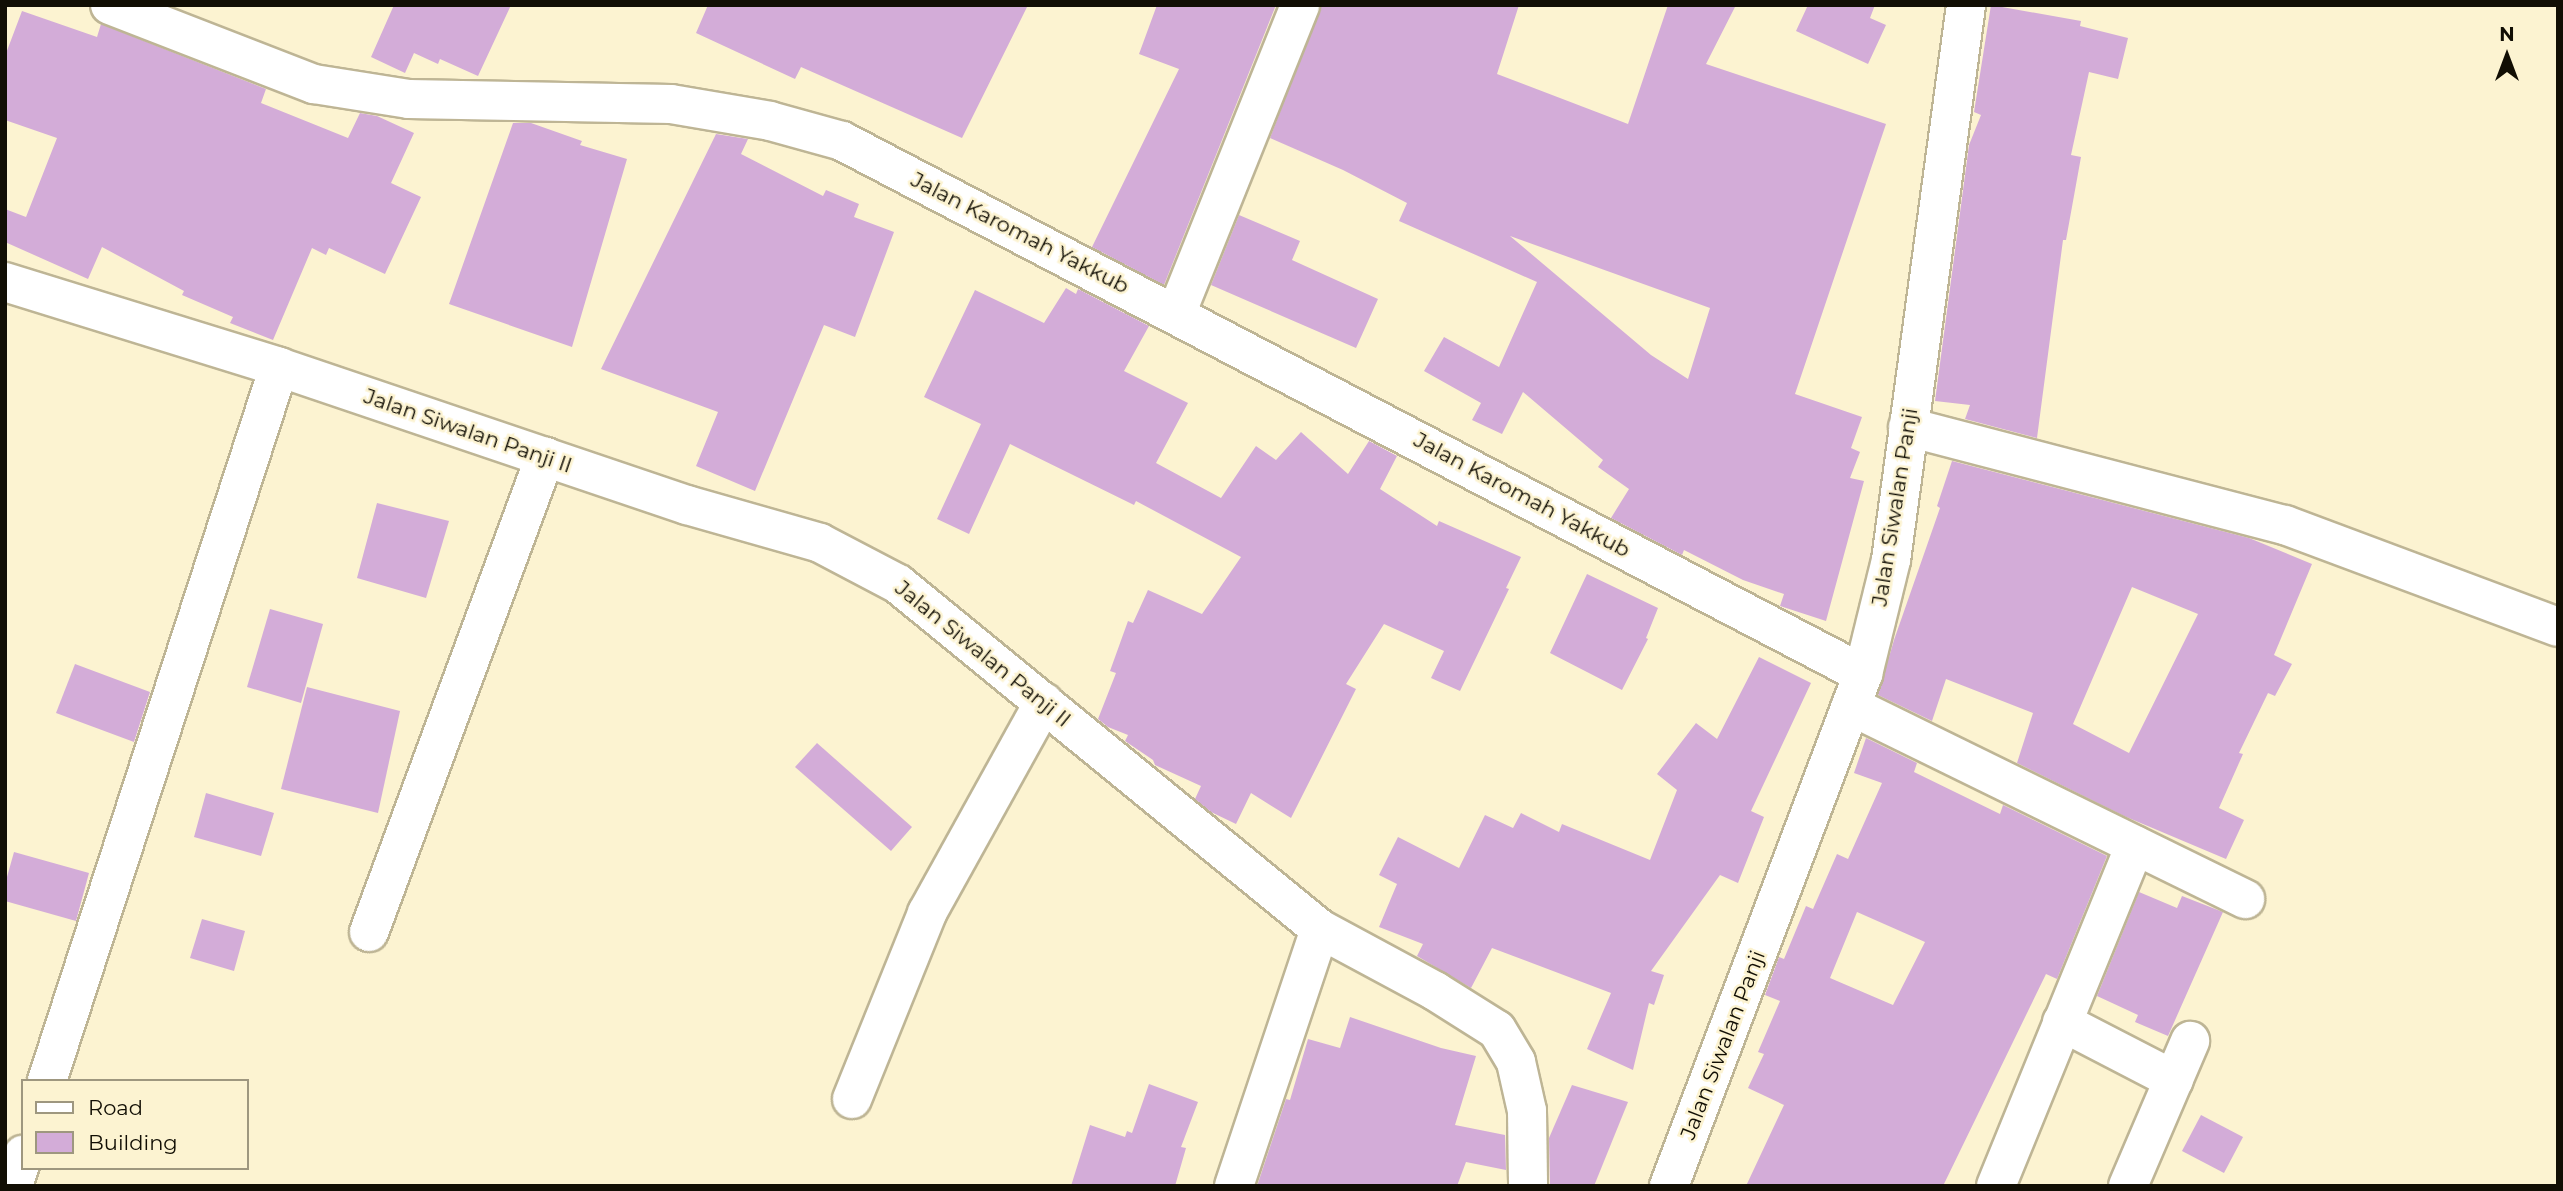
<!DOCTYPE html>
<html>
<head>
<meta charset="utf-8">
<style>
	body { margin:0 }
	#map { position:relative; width:2563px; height:1191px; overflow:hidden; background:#fcf3d1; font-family:Montserrat,sans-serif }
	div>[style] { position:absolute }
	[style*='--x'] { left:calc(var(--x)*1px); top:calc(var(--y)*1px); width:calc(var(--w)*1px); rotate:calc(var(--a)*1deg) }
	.building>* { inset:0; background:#d3acd8 }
	.roads { filter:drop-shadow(2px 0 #beb595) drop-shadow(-2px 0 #beb595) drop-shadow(0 2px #beb595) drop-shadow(0 -2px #beb595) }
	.minor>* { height:38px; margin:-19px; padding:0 19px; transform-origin:19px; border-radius:19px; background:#fff }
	span { translate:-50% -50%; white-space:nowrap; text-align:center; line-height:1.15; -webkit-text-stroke:5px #fcf3d1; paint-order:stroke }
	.street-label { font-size:21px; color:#110e04 }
	.frame { position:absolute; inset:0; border:7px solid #110e04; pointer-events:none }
	.legend { position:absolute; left:21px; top:1079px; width:228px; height:91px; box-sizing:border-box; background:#fcf3d1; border:2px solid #9e977f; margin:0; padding:9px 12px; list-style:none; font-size:21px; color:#110e04 }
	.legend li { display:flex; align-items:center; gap:14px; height:35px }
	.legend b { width:35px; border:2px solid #9e977f }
	.north { position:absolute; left:2472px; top:21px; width:70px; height:70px; -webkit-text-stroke:5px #fcf3d1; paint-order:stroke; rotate:0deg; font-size:19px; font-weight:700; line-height:28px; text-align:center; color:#110e04 }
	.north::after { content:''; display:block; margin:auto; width:24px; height:32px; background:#110e04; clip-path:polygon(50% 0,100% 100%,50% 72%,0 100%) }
</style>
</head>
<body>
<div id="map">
	<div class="building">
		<div style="clip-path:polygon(394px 5px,511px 5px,478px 76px,440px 59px,438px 64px,414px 53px,405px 73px,371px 57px)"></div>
		<div style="clip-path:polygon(708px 5px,1028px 5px,962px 138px,801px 67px,795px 79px,696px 33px)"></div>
		<div style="clip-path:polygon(1157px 5px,1276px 5px,1164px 285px,1092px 247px,1179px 69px,1139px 54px)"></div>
		<div style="clip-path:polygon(evenodd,1321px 5px,1519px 5px,1497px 74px,1628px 124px,1668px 5px,1736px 5px,1706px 64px,1886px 124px,1795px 394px,1862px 417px,1851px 448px,1860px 452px,1850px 478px,1864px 481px,1826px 621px,1780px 606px,1784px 594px,1743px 580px,1684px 550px,1682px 555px,1611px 518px,1629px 489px,1598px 467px,1603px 460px,1523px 392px,1502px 434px,1472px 420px,1481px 403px,1424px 371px,1444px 337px,1499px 367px,1537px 282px,1399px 221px,1407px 203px,1343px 170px,1270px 138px,1321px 5px,1510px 236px,1710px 308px,1688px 379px,1651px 355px,1510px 236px)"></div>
		<div style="clip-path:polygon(1808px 5px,1875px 5px,1870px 18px,1886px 25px,1868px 64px,1796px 31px)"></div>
		<div style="clip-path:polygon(1991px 5px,2081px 21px,2080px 26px,2128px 38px,2118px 79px,2089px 72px,2071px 155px,2081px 157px,2066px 240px,2063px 240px,2037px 438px,1965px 419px,1970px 405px,1935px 401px,1969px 145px,1981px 115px,1974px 112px)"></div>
		<div style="clip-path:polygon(22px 11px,97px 37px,101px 24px,266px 89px,261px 103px,348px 138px,360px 113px,377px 116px,414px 133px,391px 183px,421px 197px,385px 274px,329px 248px,326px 255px,312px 248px,273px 340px,230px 323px,233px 317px,182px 295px,184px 291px,102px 247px,88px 279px,5px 242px,5px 209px,26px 217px,57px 138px,5px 120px,5px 56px)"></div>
		<div style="clip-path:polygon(513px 123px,531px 123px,582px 141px,580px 145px,627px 159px,572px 347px,449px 304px)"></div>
		<div style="clip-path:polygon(716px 134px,748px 139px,741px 154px,823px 196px,826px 190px,859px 204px,854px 217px,894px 232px,855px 337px,824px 325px,755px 491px,696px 466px,718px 412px,601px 369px)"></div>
		<div style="clip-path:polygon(1239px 215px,1300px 241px,1292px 260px,1378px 299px,1356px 348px,1211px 285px)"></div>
		<div style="clip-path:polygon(1066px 288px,1076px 294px,1078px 289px,1149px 326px,1124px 371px,1188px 403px,1156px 463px,1221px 498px,1256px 446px,1276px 460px,1301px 432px,1348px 474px,1369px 441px,1397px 456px,1380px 489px,1437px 526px,1439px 521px,1521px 557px,1506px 588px,1509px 589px,1460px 691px,1431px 678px,1444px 651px,1384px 624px,1346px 684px,1356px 689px,1291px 818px,1251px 793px,1236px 824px,1211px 812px,1195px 799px,1201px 786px,1155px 765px,1153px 760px,1125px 741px,1128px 735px,1108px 727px,1098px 719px,1116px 673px,1110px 671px,1128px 621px,1133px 623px,1148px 590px,1202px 614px,1241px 557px,1136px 501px,1134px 505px,1010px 444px,969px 534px,937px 519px,981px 424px,924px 397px,975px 290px,1044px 323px)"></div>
		<div style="clip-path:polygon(evenodd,1952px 461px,2249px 538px,2312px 564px,2274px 655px,2292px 664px,2275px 696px,2268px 693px,2239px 753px,2243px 754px,2219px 808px,2244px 820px,2226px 859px,2124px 816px,2017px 763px,2033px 713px,1946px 679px,1932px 721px,1878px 695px,1894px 640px,1940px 508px,1937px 506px,1952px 461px,2132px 587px,2198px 614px,2129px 753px,2073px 724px,2132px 587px)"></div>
		<div style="clip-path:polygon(377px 503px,449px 521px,426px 598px,357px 578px)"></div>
		<div style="clip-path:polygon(1587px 574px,1658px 608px,1646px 638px,1648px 639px,1622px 690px,1550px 653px)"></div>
		<div style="clip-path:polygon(270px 609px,323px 624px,301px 703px,247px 687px)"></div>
		<div style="clip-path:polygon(1759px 657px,1811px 683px,1751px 811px,1764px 817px,1738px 883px,1720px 875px,1651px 971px,1664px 975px,1654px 1005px,1649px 1003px,1633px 1070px,1587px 1049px,1611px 993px,1492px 948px,1471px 988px,1417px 956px,1423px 944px,1379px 927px,1397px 884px,1379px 875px,1398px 837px,1459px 868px,1485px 815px,1513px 828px,1521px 813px,1559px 832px,1562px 824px,1650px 860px,1677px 790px,1657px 774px,1696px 723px,1717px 739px)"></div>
		<div style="clip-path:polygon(75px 664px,150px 692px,134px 742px,56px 713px)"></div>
		<div style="clip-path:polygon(307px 687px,400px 711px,378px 813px,281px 789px)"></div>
		<div style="clip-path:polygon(evenodd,1866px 738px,1917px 763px,1914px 772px,2000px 814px,2003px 805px,2107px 856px,2057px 979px,2046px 974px,1943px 1186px,1746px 1186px,1784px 1105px,1748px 1088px,1764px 1054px,1758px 1052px,1780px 1001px,1765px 995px,1779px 957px,1784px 959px,1806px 906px,1813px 909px,1837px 854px,1848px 859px,1882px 783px,1854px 773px,1866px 738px,1857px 912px,1925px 942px,1893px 1005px,1830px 978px,1857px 912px)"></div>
		<div style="clip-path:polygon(817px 743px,912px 827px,891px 851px,795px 767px)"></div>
		<div style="clip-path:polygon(206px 793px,274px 813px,261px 856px,194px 837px)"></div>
		<div style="clip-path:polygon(14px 852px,89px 873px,76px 921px,5px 901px,5px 884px)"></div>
		<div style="clip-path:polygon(2139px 892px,2177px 908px,2182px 896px,2223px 912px,2168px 1036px,2135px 1022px,2138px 1015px,2097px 996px)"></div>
		<div style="clip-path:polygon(202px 919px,245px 931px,234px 971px,190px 958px)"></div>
		<div style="clip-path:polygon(1350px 1017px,1441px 1048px,1476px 1056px,1455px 1125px,1505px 1135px,1506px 1170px,1466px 1162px,1457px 1186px,1257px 1186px,1286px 1099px,1290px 1100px,1308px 1039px,1340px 1048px)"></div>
		<div style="clip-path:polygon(1149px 1084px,1198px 1102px,1181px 1147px,1186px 1148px,1175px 1186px,1071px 1186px,1090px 1125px,1125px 1137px,1127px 1131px,1132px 1133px)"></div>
		<div style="clip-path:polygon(1572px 1085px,1628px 1102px,1594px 1186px,1550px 1186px,1549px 1138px)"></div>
		<div style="clip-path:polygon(2201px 1115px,2243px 1137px,2224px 1173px,2182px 1151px)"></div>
	</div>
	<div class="roads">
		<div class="minor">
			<div style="--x:110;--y:5;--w:219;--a:21.2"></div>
			<div style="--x:314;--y:84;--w:96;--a:9"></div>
			<div style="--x:409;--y:99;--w:262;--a:1.1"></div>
			<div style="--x:671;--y:104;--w:100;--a:9.7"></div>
			<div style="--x:770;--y:121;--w:75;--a:15.5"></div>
			<div style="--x:842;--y:141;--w:1152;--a:27.57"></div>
			<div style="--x:5;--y:282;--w:287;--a:17.2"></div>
			<div style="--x:279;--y:367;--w:431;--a:18.7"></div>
			<div style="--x:687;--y:505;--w:138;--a:15.9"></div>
			<div style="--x:820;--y:543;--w:88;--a:27.7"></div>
			<div style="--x:898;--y:584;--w:545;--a:39.27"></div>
			<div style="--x:1320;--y:929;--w:131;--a:28.3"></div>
			<div style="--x:1435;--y:991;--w:73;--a:32.2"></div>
			<div style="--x:1497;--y:1030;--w:37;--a:59"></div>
			<div style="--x:1516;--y:1062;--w:50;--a:77.3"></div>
			<div style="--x:1527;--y:1111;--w:75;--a:89.2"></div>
			<div style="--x:1176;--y:314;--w:333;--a:-68.1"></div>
			<div style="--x:1908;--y:427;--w:390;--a:14.6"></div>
			<div style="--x:2285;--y:525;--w:291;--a:20.5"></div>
			<div style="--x:1851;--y:706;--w:439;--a:26.1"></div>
			<div style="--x:369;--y:932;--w:507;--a:-69.67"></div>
			<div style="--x:2062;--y:1022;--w:126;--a:27.4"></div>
			<div style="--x:47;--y:1081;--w:751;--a:-72"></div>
			<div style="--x:852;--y:1099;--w:201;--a:-68"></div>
			<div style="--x:927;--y:913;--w:241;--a:-61"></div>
			<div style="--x:13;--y:1186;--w:33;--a:-72"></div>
			<div style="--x:1234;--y:1186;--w:271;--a:-71.5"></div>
			<div style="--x:1669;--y:1186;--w:548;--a:-69.25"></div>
			<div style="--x:1863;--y:674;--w:117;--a:-76.2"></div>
			<div style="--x:1891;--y:560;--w:560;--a:-82.3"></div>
			<div style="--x:1996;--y:1186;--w:368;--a:-67.8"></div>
			<div style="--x:2128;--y:1186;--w:158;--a:-66.8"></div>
		</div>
	</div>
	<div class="street-label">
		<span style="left:1020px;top:233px;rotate:27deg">Jalan Karomah Yakkub</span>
		<span style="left:468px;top:431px;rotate:19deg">Jalan Siwalan Panji II</span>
		<span style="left:1522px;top:495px;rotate:28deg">Jalan Karomah Yakkub</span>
		<span style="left:1895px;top:507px;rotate:-81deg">Jalan Siwalan Panji</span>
		<span style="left:983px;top:654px;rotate:39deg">Jalan Siwalan Panji II</span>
		<span style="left:1723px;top:1045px;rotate:-69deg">Jalan Siwalan Panji</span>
	</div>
	<div class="frame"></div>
	<ul class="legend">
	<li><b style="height:9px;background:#fff"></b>Road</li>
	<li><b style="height:19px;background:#d3acd8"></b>Building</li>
	</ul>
	<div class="north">N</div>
</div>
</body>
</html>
